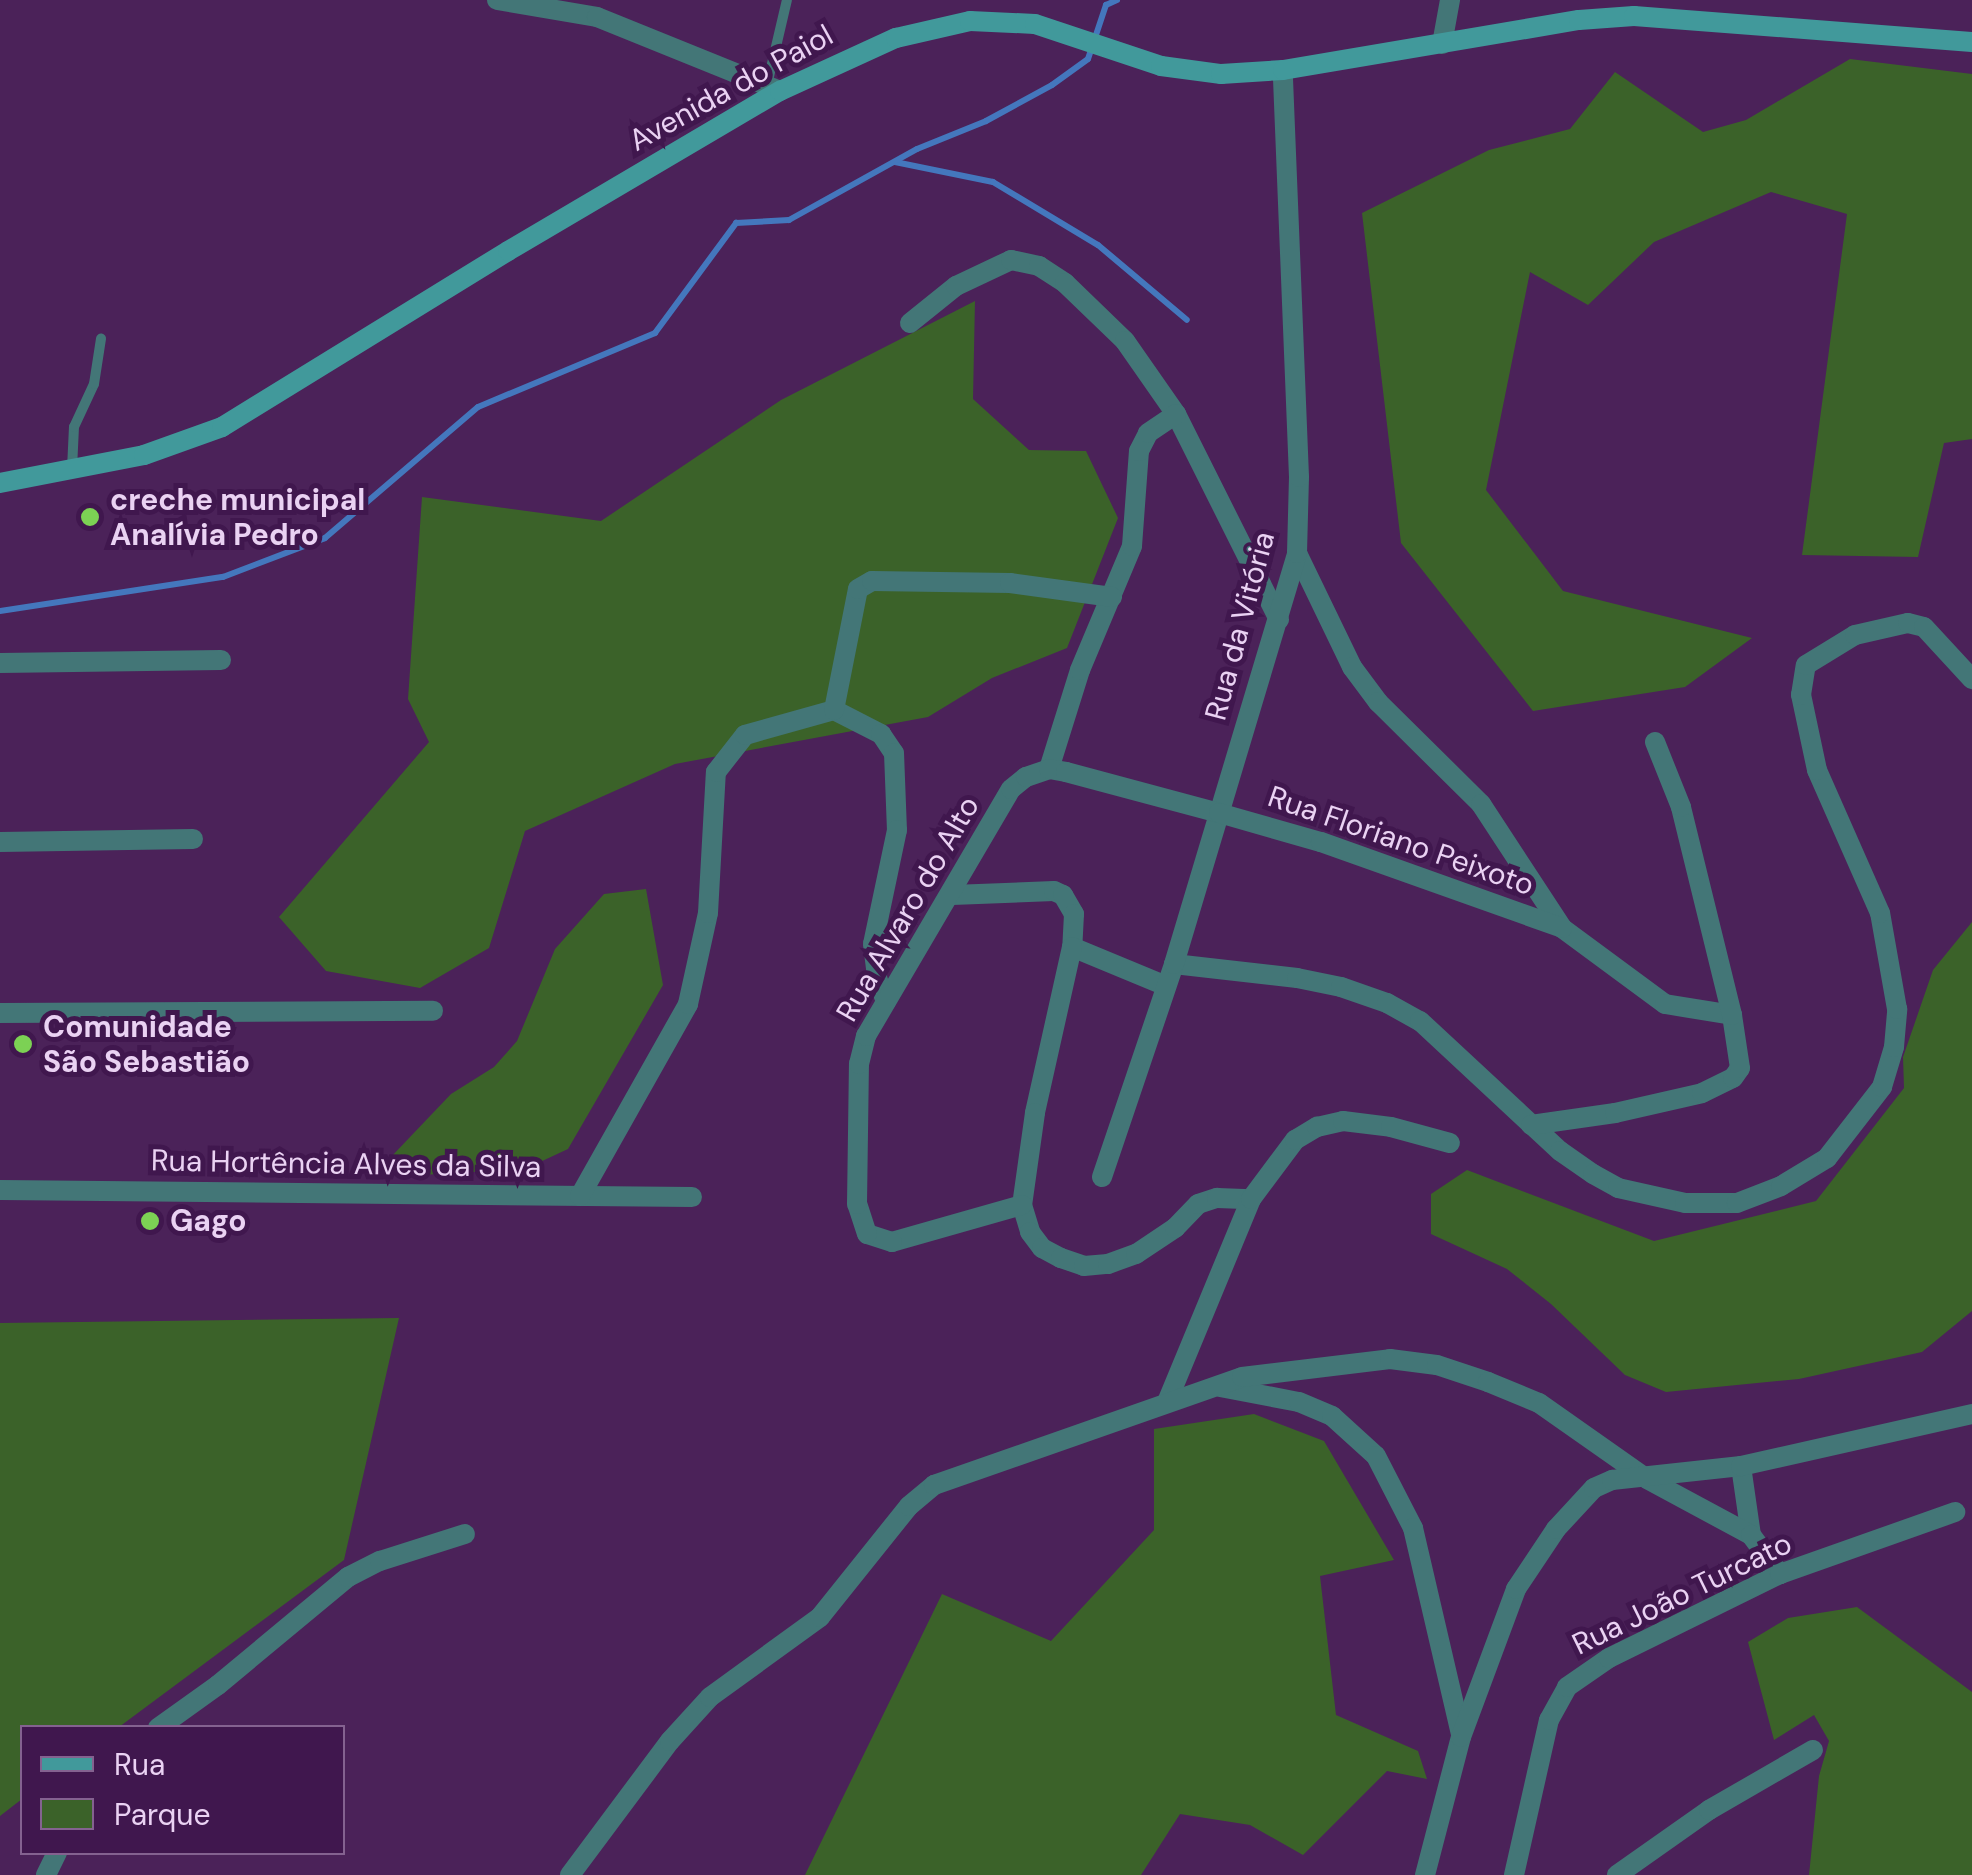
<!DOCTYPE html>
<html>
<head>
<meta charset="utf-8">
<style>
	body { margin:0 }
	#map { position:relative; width:1972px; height:1875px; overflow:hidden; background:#4b2259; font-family:"DM Sans",sans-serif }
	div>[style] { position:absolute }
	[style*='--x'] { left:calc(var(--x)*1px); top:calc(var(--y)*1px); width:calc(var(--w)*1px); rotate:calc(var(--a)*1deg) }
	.green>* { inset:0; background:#3b6229 }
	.stream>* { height:6px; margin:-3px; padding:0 3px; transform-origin:3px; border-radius:3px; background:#4477bd }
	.lane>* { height:10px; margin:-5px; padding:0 5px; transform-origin:5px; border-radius:5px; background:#437677 }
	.street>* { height:20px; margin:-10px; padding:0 10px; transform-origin:10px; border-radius:10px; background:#437677 }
	.secondary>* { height:20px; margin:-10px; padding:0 10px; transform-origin:10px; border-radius:10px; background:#41999b }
	.dots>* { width:28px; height:28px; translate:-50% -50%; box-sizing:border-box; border:5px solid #40174e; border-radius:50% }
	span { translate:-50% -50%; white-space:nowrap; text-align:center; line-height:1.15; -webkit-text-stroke:10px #40174e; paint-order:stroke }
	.street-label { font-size:30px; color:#ead2f3 }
	.poi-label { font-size:30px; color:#ead2f3; font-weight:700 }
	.left { translate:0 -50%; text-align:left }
	.legend { position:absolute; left:20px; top:1725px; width:325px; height:130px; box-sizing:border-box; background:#40174e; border:2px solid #846290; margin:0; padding:12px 18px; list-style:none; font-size:30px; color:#ead2f3 }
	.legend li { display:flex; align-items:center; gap:20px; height:50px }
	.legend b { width:50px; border:2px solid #846290 }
</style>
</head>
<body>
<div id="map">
	<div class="green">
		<div style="clip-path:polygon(1850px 59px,1972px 74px,1972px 439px,1944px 443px,1918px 557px,1802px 555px,1847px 214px,1771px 192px,1654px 242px,1588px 305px,1530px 272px,1486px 490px,1563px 591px,1752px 638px,1685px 687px,1533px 711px,1401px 543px,1362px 213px,1489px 150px,1570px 129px,1615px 72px,1703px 132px,1746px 120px)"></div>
		<div style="clip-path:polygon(975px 301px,973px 399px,1029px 450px,1086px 451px,1118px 518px,1067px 648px,992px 678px,928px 717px,675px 764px,525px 831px,489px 948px,420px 988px,326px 971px,279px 917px,429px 742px,408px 699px,422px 497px,601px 521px,781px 400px)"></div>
		<div style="clip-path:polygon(646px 889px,663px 985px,568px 1149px,525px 1169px,421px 1175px,390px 1158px,451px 1094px,494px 1067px,517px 1041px,555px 949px,604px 894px)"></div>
		<div style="clip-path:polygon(1972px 922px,1972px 1311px,1922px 1352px,1799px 1379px,1666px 1392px,1625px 1375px,1551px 1304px,1507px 1269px,1431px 1234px,1431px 1194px,1467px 1170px,1654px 1241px,1816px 1201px,1904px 1088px,1903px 1057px,1933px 970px)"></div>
		<div style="clip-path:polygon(399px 1318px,344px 1560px,119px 1727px,22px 1728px,22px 1799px,0 1816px,0 1323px)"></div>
		<div style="clip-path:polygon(1254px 1414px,1324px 1441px,1394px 1560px,1320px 1576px,1336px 1715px,1418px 1751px,1427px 1779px,1387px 1771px,1303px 1855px,1250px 1825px,1180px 1814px,1141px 1875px,805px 1875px,942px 1594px,1051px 1641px,1154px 1530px,1154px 1429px)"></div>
		<div style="clip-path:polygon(1857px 1607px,1972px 1692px,1972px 1875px,1809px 1875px,1819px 1776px,1829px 1741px,1814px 1715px,1774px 1740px,1748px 1642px,1788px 1618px)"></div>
	</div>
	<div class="stream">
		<div style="--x:895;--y:162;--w:100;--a:11.5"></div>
		<div style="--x:993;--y:182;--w:122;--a:31"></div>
		<div style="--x:1098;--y:245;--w:116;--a:40.1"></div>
		<div style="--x:0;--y:611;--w:226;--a:-8.7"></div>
		<div style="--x:223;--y:577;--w:109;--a:-20.9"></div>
		<div style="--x:325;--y:538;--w:201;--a:-40.6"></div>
		<div style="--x:478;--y:407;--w:192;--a:-22.7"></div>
		<div style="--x:655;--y:333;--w:137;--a:-53.6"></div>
		<div style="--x:736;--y:223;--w:53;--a:-3.2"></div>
		<div style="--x:789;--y:220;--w:146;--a:-29"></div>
		<div style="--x:917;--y:149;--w:74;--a:-22.1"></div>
		<div style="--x:986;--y:121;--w:75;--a:-28.6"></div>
		<div style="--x:1052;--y:85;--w:44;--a:-35.8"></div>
		<div style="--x:1088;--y:59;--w:57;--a:-71.6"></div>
		<div style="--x:1106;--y:5;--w:12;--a:-24"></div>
	</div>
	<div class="lane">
		<div style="--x:767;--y:85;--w:87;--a:-76.8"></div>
		<div style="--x:72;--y:469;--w:42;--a:-87.3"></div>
		<div style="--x:74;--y:427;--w:47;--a:-65.1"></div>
		<div style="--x:94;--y:384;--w:46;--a:-81.2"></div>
	</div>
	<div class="street">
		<div style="--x:497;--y:0;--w:101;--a:9.6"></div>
		<div style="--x:597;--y:17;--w:197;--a:22"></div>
		<div style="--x:1442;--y:44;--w:45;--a:-79.7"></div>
		<div style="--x:910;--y:323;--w:59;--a:-38.8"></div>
		<div style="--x:956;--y:286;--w:61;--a:-25.3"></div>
		<div style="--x:1011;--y:260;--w:29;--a:12"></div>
		<div style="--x:1039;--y:266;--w:31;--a:33"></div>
		<div style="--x:1065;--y:283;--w:83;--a:44"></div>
		<div style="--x:1125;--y:341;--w:89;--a:55.1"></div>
		<div style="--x:1176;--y:414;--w:230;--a:63.4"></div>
		<div style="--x:1297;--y:553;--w:127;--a:64.2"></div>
		<div style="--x:1352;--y:667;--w:44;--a:53.4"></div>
		<div style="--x:1378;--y:702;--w:145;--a:44.7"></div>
		<div style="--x:1481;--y:804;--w:148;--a:56.8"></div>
		<div style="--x:1562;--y:928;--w:128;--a:36.4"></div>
		<div style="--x:1665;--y:1004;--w:68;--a:9.3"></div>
		<div style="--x:0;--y:663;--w:221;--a:-0.8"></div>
		<div style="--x:834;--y:710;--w:53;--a:27.1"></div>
		<div style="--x:881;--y:734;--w:23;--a:56"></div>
		<div style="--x:894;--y:753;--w:77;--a:87.8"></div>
		<div style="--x:897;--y:830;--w:116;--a:101.9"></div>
		<div style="--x:873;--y:944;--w:34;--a:83"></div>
		<div style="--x:877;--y:978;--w:25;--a:69"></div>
		<div style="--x:1049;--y:769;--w:104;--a:-72.6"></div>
		<div style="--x:1080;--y:670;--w:134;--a:-67.2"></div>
		<div style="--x:1132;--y:546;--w:95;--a:-85.8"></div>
		<div style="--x:1139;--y:451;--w:20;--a:-63"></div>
		<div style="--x:1148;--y:433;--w:34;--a:-34"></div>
		<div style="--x:0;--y:842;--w:193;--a:-0.9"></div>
		<div style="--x:952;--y:895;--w:102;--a:-2.2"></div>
		<div style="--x:1054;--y:891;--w:10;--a:24"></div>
		<div style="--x:1063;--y:895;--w:22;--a:60"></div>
		<div style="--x:1074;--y:914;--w:33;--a:93"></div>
		<div style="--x:1072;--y:947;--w:102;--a:22.5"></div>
		<div style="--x:1072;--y:947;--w:170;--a:102.6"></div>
		<div style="--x:1035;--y:1113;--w:93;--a:98"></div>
		<div style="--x:1022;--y:1205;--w:28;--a:73"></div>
		<div style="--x:1030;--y:1232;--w:20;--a:53"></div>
		<div style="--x:1042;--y:1248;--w:21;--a:28"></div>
		<div style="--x:1061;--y:1258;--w:24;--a:19"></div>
		<div style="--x:1084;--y:1266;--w:24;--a:-5"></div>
		<div style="--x:1108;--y:1264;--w:30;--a:-20"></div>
		<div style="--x:1136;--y:1254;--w:47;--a:-33.7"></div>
		<div style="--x:1175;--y:1228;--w:33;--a:-46"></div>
		<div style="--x:1198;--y:1204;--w:20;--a:-18"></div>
		<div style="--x:1217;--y:1198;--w:34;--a:2"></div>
		<div style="--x:1174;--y:964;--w:124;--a:6.5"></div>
		<div style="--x:1297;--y:978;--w:45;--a:11.6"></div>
		<div style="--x:1341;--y:987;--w:49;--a:19.2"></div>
		<div style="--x:1387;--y:1003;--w:38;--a:29"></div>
		<div style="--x:1420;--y:1021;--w:191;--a:42.9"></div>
		<div style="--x:1560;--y:1151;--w:40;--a:34.9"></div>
		<div style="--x:1593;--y:1174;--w:29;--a:29"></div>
		<div style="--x:1618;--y:1188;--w:69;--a:12.6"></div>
		<div style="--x:1685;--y:1203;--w:52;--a:0"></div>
		<div style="--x:1737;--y:1203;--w:47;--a:-21.1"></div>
		<div style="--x:1781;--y:1186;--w:54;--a:-31.3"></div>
		<div style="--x:1827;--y:1158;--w:90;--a:-52.2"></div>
		<div style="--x:1882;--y:1087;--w:42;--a:-73.3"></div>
		<div style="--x:1894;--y:1047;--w:38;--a:-85"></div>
		<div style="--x:1897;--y:1009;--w:97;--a:-100"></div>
		<div style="--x:1880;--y:913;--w:156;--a:-113.8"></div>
		<div style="--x:1817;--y:770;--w:77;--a:-102"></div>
		<div style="--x:1801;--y:695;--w:30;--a:-81"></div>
		<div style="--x:1806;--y:665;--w:57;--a:-31.5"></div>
		<div style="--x:1855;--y:635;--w:54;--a:-12.8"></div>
		<div style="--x:1908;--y:623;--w:16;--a:14"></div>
		<div style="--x:1924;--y:627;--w:71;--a:47.3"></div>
		<div style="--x:0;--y:1013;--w:433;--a:-0.3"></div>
		<div style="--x:1531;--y:1125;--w:85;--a:-8.1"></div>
		<div style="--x:1615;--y:1113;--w:89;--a:-12.9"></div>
		<div style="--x:1702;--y:1093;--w:34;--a:-26"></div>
		<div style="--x:1733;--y:1078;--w:12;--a:-55"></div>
		<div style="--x:1740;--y:1068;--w:54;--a:-98.6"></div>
		<div style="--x:1732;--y:1015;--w:214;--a:-103.8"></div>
		<div style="--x:1681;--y:807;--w:70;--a:-111.8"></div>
		<div style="--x:1102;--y:1177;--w:225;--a:-71.3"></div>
		<div style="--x:1174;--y:964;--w:429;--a:-73.3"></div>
		<div style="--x:1297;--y:553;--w:76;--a:-88.5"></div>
		<div style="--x:1299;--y:477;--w:407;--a:-92.3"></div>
		<div style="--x:0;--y:1190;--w:692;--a:0.58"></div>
		<div style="--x:580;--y:1196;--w:220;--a:-60.6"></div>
		<div style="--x:688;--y:1004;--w:93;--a:-77.6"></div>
		<div style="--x:708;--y:913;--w:141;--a:-86.8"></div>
		<div style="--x:716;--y:772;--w:47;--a:-51.9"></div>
		<div style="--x:745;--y:735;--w:92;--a:-15.7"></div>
		<div style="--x:834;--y:710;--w:123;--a:-78.8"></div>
		<div style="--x:858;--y:589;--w:16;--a:-30"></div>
		<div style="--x:872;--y:581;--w:138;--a:0.8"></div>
		<div style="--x:1010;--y:583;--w:103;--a:7.8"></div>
		<div style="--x:1022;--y:1205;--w:135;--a:164.1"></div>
		<div style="--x:892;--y:1242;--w:26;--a:-162"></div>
		<div style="--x:867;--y:1234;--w:32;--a:-108"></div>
		<div style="--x:857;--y:1204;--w:140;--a:-89.2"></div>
		<div style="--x:859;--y:1064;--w:29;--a:-76"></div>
		<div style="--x:866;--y:1036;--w:286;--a:-59.6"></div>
		<div style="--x:1011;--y:789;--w:19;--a:-39"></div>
		<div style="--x:1026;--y:777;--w:24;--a:-19"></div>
		<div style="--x:1049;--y:769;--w:17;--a:10"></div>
		<div style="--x:1066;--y:772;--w:158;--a:15"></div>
		<div style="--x:1219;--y:813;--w:106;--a:15.9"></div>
		<div style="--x:1321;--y:842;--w:256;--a:19.6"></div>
		<div style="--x:1220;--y:1387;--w:80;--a:10.8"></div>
		<div style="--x:1299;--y:1402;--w:36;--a:23"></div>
		<div style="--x:1332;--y:1416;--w:59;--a:42.3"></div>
		<div style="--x:1376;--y:1456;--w:81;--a:62.8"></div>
		<div style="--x:1413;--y:1528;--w:212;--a:76.9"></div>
		<div style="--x:1167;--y:1402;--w:220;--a:-67.5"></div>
		<div style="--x:1251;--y:1199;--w:74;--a:-53.3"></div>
		<div style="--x:1295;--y:1140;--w:26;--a:-31"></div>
		<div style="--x:1317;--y:1127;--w:27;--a:-13"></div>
		<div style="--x:1343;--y:1121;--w:48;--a:7.1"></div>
		<div style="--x:1391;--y:1127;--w:61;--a:15.2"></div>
		<div style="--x:1741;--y:1466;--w:70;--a:81.8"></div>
		<div style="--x:158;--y:1728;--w:74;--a:-35.6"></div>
		<div style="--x:218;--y:1685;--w:169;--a:-39.7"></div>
		<div style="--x:348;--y:1577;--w:36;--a:-27"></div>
		<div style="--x:380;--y:1561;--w:89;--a:-17.6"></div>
		<div style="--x:46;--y:1875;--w:25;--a:-64"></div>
		<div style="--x:570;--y:1875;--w:167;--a:-53.3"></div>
		<div style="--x:670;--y:1741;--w:59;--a:-47.7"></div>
		<div style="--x:710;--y:1697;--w:136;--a:-36"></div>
		<div style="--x:820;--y:1617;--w:142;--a:-51.3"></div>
		<div style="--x:909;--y:1506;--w:33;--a:-40"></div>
		<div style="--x:934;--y:1485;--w:326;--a:-19.3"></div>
		<div style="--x:1242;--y:1377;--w:149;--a:-6.9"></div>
		<div style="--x:1390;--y:1359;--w:47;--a:7.3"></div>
		<div style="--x:1437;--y:1365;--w:54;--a:18.4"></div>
		<div style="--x:1488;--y:1382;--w:55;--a:22.4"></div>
		<div style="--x:1539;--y:1403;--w:132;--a:35.1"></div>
		<div style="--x:1647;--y:1479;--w:118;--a:28.3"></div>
		<div style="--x:1751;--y:1535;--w:49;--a:53.4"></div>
		<div style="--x:1425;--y:1875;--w:143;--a:-75.4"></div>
		<div style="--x:1461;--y:1737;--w:158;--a:-69.6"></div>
		<div style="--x:1516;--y:1589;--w:72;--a:-56.3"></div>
		<div style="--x:1556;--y:1529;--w:56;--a:-47.2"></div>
		<div style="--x:1594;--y:1488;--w:20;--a:-24"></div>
		<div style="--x:1612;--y:1480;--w:130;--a:-6.2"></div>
		<div style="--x:1741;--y:1466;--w:237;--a:-12.7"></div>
		<div style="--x:1514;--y:1875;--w:159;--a:-77.3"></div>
		<div style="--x:1549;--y:1720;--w:38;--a:-61"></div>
		<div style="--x:1567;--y:1687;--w:51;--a:-34.6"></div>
		<div style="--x:1609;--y:1658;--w:191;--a:-26.2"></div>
		<div style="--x:1780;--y:1574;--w:186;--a:-19.5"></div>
		<div style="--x:1617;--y:1875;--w:113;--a:-35.2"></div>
		<div style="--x:1709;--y:1810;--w:120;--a:-30"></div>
	</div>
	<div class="secondary">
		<div style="--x:0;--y:483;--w:147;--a:-11"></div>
		<div style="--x:144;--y:455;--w:83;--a:-19.7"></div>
		<div style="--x:222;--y:427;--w:336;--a:-31.6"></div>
		<div style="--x:508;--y:251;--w:316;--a:-30.5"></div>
		<div style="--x:780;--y:91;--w:128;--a:-24.6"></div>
		<div style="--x:896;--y:38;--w:76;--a:-12.9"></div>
		<div style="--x:970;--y:21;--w:65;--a:2.6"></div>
		<div style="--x:1035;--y:24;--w:133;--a:18.4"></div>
		<div style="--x:1161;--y:66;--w:61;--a:7.6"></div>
		<div style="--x:1221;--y:74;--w:62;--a:-3.7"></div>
		<div style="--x:1283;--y:70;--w:300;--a:-9.6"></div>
		<div style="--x:1579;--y:20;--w:55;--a:-4.2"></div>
		<div style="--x:1634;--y:16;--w:339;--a:4.4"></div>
	</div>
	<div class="dots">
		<div style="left:90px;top:517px;background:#7cd154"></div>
		<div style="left:23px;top:1044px;background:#7cd154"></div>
		<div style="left:150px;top:1221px;background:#7cd154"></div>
	</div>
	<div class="street-label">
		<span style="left:731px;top:88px;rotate:-29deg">Avenida do Paiol</span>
		<span style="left:1240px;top:626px;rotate:-75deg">Rua da Vitória</span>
		<span style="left:1401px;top:841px;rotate:19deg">Rua Floriano Peixoto</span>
		<span style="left:908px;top:909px;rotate:-60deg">Rua Alvaro do Alto</span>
		<span style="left:346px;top:1164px;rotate:1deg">Rua Hortência Alves da Silva</span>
		<span style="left:1682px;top:1594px;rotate:-26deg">Rua João Turcato</span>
	</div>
	<div class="poi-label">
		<span class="left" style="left:110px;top:517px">creche municipal<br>Analívia Pedro</span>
		<span class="left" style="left:43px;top:1044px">Comunidade<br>São Sebastião</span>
		<span class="left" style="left:170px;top:1221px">Gago</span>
	</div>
	<ul class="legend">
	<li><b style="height:12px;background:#41999b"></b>Rua</li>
	<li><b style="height:28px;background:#3b6229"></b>Parque</li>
	</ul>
</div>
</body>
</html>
